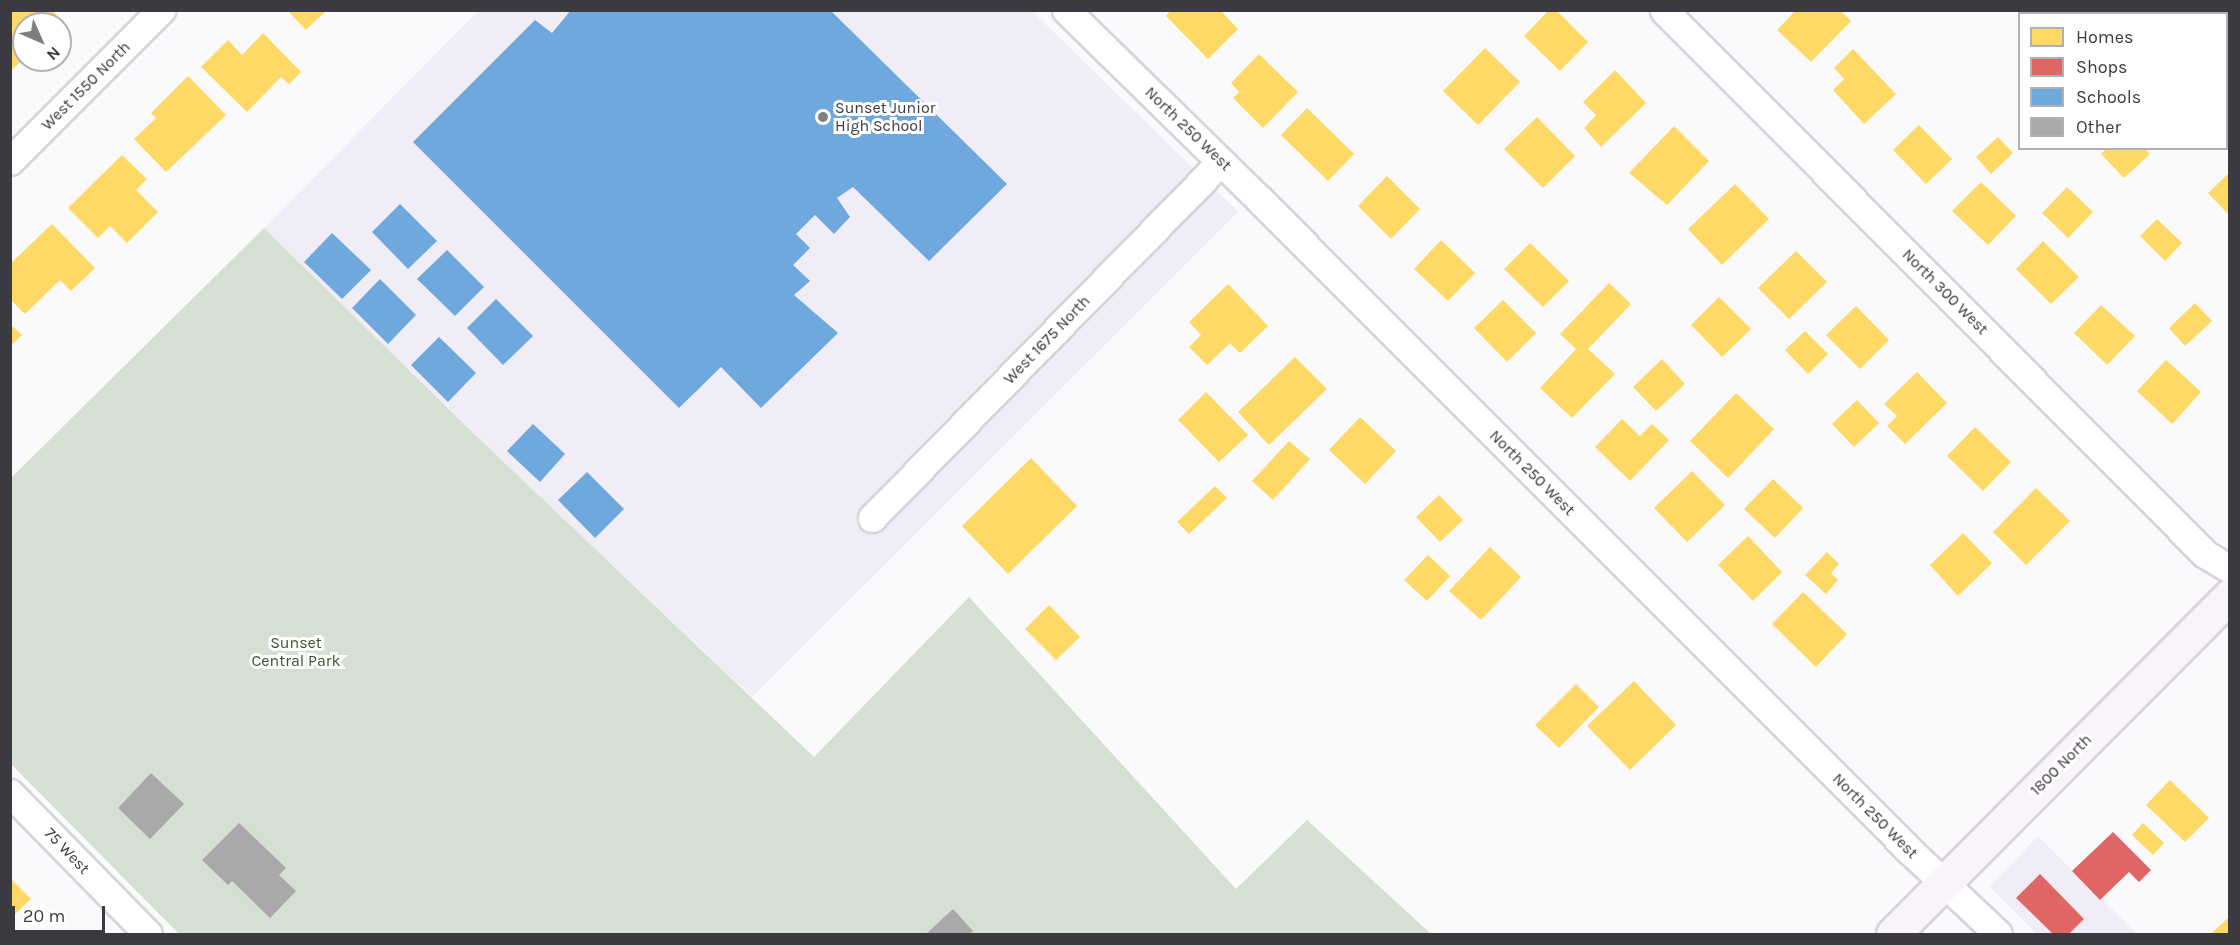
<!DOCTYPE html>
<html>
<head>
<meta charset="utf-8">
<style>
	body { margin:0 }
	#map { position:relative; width:2240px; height:945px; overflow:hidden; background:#faf9fb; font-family:Karla,sans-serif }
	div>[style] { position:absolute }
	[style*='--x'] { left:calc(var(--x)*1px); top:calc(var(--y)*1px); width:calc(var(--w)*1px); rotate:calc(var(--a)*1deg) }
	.built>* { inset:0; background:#f0edf7 }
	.green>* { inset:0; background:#d6e0d2 }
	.homes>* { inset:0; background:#ffd966 }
	.shops>* { inset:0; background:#e06666 }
	.schools>* { inset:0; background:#6fa8dc }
	.building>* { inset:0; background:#aaa8ab }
	.roads { filter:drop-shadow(2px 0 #d7d5da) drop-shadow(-2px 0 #d7d5da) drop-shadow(0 2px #d7d5da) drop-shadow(0 -2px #d7d5da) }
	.street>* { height:27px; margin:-13.5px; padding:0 13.5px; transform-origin:13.5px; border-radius:13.5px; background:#fefefe }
	.primary>* { height:33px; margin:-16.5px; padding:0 16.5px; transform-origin:16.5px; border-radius:16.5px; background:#f8f4f9 }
	.dots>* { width:16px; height:16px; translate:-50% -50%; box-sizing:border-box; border:3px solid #fff; border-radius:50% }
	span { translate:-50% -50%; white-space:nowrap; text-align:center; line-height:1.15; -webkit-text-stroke:6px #fff; paint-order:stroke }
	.street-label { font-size:16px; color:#3b3a41 }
	.poi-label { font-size:16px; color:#3b3a41 }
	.left { translate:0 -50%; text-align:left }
	.park-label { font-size:16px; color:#385528 }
	.frame { position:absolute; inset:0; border:12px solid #3b3a41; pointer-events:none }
	.legend { position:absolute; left:2018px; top:12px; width:210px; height:138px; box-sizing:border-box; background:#fff; border:2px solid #b1b0b3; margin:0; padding:8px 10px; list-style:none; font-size:18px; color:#3b3a41 }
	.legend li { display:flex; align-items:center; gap:12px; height:30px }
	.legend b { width:30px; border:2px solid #b1b0b3 }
	.north { position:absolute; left:12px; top:12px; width:60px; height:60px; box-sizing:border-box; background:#fff; border:2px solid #b1b0b3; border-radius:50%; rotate:135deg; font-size:16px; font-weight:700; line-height:24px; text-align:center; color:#3b3a41 }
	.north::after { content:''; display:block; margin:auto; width:21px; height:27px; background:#7e7d82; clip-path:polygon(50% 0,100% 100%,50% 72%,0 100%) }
	.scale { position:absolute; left:12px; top:906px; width:93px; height:27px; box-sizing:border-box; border:3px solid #3b3a41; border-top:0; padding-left:8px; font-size:18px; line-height:21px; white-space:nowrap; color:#3b3a41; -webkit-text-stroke:4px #fff; paint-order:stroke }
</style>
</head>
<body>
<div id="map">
	<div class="built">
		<div style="clip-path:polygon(479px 10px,1032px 11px,1238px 212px,752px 697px,468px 428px,264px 228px)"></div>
		<div style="clip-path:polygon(2038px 836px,2136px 933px,2134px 934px,2037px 934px,1990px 887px)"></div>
	</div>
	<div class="green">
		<div style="clip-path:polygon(264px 228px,468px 428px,814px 757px,969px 597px,1236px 889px,1307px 820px,1431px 934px,179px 934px,11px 764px,11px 478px)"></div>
	</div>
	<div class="homes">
		<div style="clip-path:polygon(10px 10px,52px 10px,62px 21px,59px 24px,24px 24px,24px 58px,10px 72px)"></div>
		<div style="clip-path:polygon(287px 10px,327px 10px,306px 30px)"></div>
		<div style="clip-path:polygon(1171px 10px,1220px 10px,1238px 29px,1208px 59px,1166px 16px)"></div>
		<div style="clip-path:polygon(1549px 10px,1556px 10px,1588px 42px,1560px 71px,1524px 36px)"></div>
		<div style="clip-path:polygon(1796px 10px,1840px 10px,1851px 21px,1811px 62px,1777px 30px)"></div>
		<div style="clip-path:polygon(2077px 10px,2111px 10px,2109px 14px,2081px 14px)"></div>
		<div style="clip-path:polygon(263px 33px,301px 72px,289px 84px,281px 77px,247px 112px,201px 67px,228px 40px,242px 55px)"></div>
		<div style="clip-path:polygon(1485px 48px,1520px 82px,1478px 125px,1443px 91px)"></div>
		<div style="clip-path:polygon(1853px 49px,1896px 94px,1864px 124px,1833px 90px,1844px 79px,1834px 68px)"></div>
		<div style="clip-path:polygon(1259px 54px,1298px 92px,1263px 128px,1233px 98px,1239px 92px,1231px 83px)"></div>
		<div style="clip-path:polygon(1615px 70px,1646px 103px,1601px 147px,1584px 128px,1596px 115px,1583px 102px)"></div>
		<div style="clip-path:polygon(188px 76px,226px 115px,166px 172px,134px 139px,156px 118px,151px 113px)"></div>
		<div style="clip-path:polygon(2226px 98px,2230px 100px,2230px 134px,2226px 137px)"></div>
		<div style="clip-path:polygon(1307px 108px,1354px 154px,1328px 181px,1281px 135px)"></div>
		<div style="clip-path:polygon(1537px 117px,1575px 156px,1543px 188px,1504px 149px)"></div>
		<div style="clip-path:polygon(1919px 125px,1952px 159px,1926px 184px,1893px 150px)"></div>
		<div style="clip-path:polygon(1674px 126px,1709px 161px,1667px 205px,1629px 173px)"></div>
		<div style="clip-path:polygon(1998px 137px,2013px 153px,1991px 174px,1976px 157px)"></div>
		<div style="clip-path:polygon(2107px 148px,2144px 148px,2150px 154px,2124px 178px,2101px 154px)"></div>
		<div style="clip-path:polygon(122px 155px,147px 179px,136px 190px,158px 212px,127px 243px,110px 226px,98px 238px,68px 208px)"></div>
		<div style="clip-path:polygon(2230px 172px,2230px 216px,2208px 193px)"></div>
		<div style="clip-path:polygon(1387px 176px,1420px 209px,1391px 239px,1358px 206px)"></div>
		<div style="clip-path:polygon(1981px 182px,2016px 216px,1988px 245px,1952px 211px)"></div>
		<div style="clip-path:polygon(1735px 184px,1769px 219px,1722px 265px,1688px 229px)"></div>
		<div style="clip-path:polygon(2067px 187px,2093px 212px,2068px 238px,2042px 213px)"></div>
		<div style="clip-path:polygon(2157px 219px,2182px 243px,2165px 261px,2140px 236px)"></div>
		<div style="clip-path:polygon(52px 224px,95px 268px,71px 291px,60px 280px,25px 314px,10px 299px,10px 264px)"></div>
		<div style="clip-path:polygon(1441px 240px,1475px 273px,1448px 301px,1414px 269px)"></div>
		<div style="clip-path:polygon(2043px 241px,2079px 277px,2051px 304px,2016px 269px)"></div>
		<div style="clip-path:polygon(1530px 243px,1569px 281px,1543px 307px,1504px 269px)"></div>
		<div style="clip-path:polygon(1796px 251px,1827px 282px,1789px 319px,1758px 288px)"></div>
		<div style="clip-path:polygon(1609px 283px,1631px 304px,1588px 349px,1615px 374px,1572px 418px,1540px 388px,1576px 349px,1560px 334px)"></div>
		<div style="clip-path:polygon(1228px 284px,1268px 326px,1240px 353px,1230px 343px,1207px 365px,1189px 347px,1201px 335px,1189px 322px)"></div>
		<div style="clip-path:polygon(1719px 297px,1751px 329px,1722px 357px,1691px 325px)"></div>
		<div style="clip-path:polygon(1503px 300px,1536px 333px,1507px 362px,1474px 328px)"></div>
		<div style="clip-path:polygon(2195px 303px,2212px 321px,2185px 346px,2169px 328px)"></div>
		<div style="clip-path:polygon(2101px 305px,2135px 336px,2107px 365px,2074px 333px)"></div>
		<div style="clip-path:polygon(1856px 306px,1889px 340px,1860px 369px,1826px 335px)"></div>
		<div style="clip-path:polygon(10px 324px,22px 335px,10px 346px)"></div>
		<div style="clip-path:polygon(1805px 331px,1828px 354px,1808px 374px,1785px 350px)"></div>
		<div style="clip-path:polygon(1295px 357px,1327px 389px,1269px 445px,1238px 412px)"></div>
		<div style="clip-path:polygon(1662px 359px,1685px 384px,1656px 411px,1633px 387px)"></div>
		<div style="clip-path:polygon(2166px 360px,2201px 392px,2172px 424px,2137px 391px)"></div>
		<div style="clip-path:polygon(1917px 372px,1947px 403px,1905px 444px,1887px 426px,1897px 416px,1884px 404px)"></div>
		<div style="clip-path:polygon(1206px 392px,1248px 435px,1219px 462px,1178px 420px)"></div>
		<div style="clip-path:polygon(1736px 393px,1774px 429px,1728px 478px,1690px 441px)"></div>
		<div style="clip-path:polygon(1857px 400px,1879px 423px,1854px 447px,1832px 424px)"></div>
		<div style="clip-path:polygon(1360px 417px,1396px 451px,1365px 484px,1329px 450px)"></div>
		<div style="clip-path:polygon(1622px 419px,1640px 436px,1652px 424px,1669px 440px,1630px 481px,1595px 447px)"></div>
		<div style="clip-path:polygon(1975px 427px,2011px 462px,1983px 491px,1947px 456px)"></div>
		<div style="clip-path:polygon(1289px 441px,1310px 459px,1273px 500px,1252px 481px)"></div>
		<div style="clip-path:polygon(1031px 458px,1077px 506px,1008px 574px,962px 526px)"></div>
		<div style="clip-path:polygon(1692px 471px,1725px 505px,1687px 542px,1654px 508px)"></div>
		<div style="clip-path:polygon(1773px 479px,1803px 508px,1775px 538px,1744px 509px)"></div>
		<div style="clip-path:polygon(1215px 486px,1227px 498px,1189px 534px,1177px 522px)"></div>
		<div style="clip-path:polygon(2036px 488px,2070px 521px,2026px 565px,1993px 532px)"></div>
		<div style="clip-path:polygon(1439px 495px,1463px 520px,1440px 542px,1416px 517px)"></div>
		<div style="clip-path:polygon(1963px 533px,1992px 563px,1958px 596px,1930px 565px)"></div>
		<div style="clip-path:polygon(1748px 536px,1782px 572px,1753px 601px,1718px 565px)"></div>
		<div style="clip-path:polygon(1490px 547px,1521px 577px,1481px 620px,1449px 591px)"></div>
		<div style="clip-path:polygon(1827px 552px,1839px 564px,1831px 573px,1838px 580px,1826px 594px,1805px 575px)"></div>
		<div style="clip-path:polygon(1428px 555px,1450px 576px,1427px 601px,1404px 580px)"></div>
		<div style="clip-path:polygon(1803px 592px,1847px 634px,1816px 667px,1772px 624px)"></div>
		<div style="clip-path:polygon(1049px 605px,1080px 637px,1056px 660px,1025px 629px)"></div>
		<div style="clip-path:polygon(1634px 681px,1676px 725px,1630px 770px,1587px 726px)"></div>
		<div style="clip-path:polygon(1576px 684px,1599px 707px,1559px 748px,1535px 725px)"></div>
		<div style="clip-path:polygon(2170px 780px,2209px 818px,2185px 842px,2146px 805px)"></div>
		<div style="clip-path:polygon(2143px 823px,2164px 843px,2153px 855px,2132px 835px)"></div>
		<div style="clip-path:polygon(10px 878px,31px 899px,10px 919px)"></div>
		<div style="clip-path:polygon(2230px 916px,2230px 934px,2211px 934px)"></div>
	</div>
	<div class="shops">
		<div style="clip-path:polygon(2113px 832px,2151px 870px,2139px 882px,2129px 872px,2100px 900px,2072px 871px)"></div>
		<div style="clip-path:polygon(2040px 874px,2084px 919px,2069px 934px,2053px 934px,2016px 898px)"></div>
	</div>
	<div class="schools">
		<div style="clip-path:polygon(571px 10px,830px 10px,1007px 184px,929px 261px,853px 187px,837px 198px,850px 217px,834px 234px,815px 215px,796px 234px,810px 248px,793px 265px,810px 281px,794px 295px,838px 333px,761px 408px,721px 367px,679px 408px,413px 142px,535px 20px,552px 33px)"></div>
		<div style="clip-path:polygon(400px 204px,437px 241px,408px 269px,372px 232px)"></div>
		<div style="clip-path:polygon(332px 233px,371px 270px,342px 299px,304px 262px)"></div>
		<div style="clip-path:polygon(447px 250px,484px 287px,455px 316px,417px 279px)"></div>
		<div style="clip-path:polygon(380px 279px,416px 315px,388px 344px,352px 308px)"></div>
		<div style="clip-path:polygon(496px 299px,533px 336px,503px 365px,467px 328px)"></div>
		<div style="clip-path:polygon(439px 337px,476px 373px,448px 402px,411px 365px)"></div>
		<div style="clip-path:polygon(533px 424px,565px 454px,540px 482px,507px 451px)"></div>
		<div style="clip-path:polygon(587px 472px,624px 509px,595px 538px,558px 500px)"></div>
	</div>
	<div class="building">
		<div style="clip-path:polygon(151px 773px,184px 804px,150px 839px,118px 808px)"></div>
		<div style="clip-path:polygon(239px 823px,286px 868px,279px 875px,296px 891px,270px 918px,232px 881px,228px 885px,202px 860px)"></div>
		<div style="clip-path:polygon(953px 909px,973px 931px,969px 934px,926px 934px)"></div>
	</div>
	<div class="roads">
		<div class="street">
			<div style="--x:1066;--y:10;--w:272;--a:44.4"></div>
			<div style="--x:1260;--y:200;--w:919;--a:45.04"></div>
			<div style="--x:1909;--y:850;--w:122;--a:43.3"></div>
			<div style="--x:1664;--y:10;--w:767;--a:45.16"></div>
			<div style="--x:2205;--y:554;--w:29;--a:31"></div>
			<div style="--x:10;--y:161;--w:214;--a:-45"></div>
			<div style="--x:872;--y:518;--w:499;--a:-45.6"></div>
			<div style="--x:10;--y:793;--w:197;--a:45.6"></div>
		</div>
		<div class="primary">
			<div style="--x:1893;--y:934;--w:477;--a:-45.1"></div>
		</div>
	</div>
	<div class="dots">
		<div style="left:823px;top:117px;background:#7e7d82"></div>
	</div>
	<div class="street-label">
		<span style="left:86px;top:86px;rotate:-45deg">West 1550 North</span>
		<span style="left:1188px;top:129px;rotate:44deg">North 250 West</span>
		<span style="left:1945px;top:292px;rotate:45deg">North 300 West</span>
		<span style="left:1047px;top:340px;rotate:-46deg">West 1675 North</span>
		<span style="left:1532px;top:473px;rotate:45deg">North 250 West</span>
		<span style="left:2061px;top:765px;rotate:-45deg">1800 North</span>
		<span style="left:1875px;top:816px;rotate:45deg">North 250 West</span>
		<span style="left:67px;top:851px;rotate:46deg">75 West</span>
	</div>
	<div class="poi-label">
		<span class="left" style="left:835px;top:117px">Sunset Junior<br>High School</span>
	</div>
	<div class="park-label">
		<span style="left:296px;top:652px">Sunset<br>Central Park</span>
	</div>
	<div class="frame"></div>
	<ul class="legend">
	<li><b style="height:16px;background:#ffd966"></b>Homes</li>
	<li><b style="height:16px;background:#e06666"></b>Shops</li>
	<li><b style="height:16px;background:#6fa8dc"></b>Schools</li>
	<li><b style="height:16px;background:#aaa8ab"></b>Other</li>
	</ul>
	<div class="north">N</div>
	<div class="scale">20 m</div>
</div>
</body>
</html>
